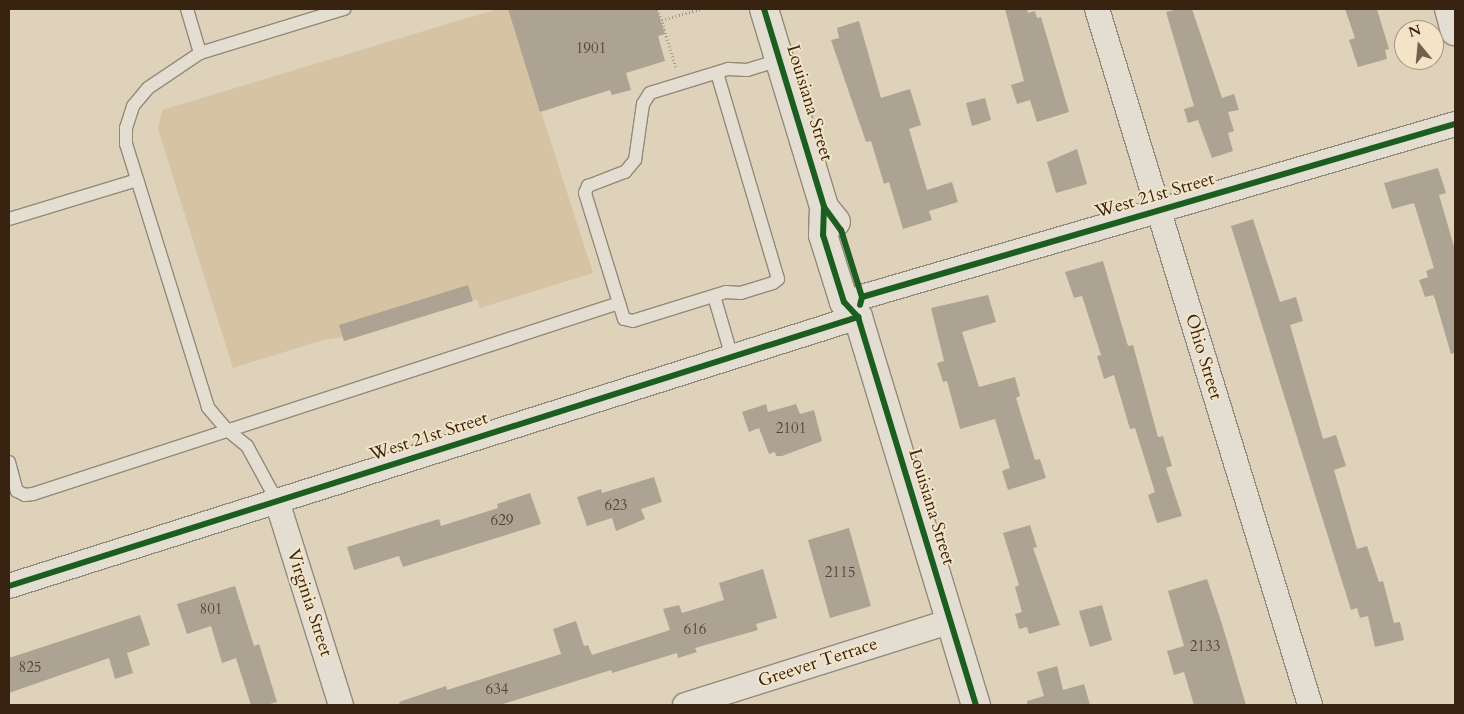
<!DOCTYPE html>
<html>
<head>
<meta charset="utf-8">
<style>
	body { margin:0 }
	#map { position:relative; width:1464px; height:714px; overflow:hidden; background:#ded2ba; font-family:Cardo,serif }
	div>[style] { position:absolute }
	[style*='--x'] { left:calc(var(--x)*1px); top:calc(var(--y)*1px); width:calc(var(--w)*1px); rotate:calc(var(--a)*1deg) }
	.green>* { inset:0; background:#d5c3a3 }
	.building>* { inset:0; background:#ada392 }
	.path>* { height:3px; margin-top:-1.5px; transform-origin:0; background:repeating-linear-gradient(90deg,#a49d93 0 1px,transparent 0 3.5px) }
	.roads { filter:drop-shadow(1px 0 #93897a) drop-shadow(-1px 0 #93897a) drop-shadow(0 1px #93897a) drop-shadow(0 -1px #93897a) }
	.service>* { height:12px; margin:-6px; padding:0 6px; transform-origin:6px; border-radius:6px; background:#e4ded2 }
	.minor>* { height:24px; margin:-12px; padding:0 12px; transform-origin:12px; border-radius:12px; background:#e4ded2 }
	.tertiary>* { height:28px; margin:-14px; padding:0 14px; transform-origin:14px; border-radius:14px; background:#e4ded2 }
	.secondary>* { height:28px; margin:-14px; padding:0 14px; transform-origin:14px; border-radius:14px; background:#e4ded2 }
	.cycleway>* { height:6px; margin:-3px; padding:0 3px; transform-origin:3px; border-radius:3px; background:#1b5e20 }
	span { translate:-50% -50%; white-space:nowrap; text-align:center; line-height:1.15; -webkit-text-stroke:4px #f3e4c8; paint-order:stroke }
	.number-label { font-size:15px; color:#554230 }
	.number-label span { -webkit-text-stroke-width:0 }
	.street-label { font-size:18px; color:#382210 }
	.frame { position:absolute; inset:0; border:10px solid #382210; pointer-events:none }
	.north { position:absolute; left:1394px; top:20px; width:50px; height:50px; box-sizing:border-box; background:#f3e4c8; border:1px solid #a8967e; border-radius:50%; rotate:343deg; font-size:14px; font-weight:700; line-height:20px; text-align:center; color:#382210 }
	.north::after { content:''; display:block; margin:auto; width:18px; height:22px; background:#72604c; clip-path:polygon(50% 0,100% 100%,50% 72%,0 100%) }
</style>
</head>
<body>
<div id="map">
	<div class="green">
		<div style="clip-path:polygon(497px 9px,508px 9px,593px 273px,480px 308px,477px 299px,344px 341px,342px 337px,323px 340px,233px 368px,158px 129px,162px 110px)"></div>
	</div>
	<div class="building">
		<div style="clip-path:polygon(508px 9px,657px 9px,665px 34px,658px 36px,665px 61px,626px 73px,631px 90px,612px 95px,610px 90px,540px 112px)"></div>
		<div style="clip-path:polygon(1005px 9px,1027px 9px,1028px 13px,1035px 11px,1037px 18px,1041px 17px,1069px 112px,1037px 122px,1030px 100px,1017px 104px,1011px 85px,1024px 81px)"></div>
		<div style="clip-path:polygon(1178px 9px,1192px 9px,1222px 98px,1234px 94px,1239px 110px,1228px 112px,1234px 131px,1228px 133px,1233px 151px,1212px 158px,1198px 120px,1188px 123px,1184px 109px,1194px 106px,1166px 12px)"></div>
		<div style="clip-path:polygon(1345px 9px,1377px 9px,1389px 49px,1385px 50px,1387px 59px,1358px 67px,1349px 40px,1355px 38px)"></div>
		<div style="clip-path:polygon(859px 21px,881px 98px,910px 89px,921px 125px,909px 129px,927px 190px,952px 182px,958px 202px,929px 211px,932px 220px,903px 229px,889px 182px,884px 184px,871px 141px,866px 142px,831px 40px,839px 38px,837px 28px)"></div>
		<div style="clip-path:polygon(985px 98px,991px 120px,972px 126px,966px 103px)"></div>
		<div style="clip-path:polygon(1077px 149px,1087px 184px,1056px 193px,1047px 162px)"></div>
		<div style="clip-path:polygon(1438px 168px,1446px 193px,1439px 195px,1455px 250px,1455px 353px,1451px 354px,1435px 299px,1433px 295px,1425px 297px,1419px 280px,1428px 277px,1426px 271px,1434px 268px,1414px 203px,1392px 209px,1384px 183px)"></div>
		<div style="clip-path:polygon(1253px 219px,1280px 302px,1296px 297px,1303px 321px,1290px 325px,1323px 439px,1336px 435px,1346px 466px,1334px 470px,1357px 549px,1367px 546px,1379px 582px,1383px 581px,1394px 623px,1400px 622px,1404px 640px,1375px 647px,1368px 616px,1360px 618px,1357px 608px,1351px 610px,1231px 226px)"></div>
		<div style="clip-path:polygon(1103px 261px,1128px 346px,1133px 345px,1158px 437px,1163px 436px,1172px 466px,1166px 468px,1182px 516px,1157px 523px,1148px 495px,1155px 492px,1135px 428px,1130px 429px,1114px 375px,1104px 379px,1097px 356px,1101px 355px,1082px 296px,1074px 298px,1065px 272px)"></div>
		<div style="clip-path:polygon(468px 285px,473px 301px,344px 341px,339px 325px)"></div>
		<div style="clip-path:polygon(988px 295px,996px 322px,962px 332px,979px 387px,1015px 377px,1020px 396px,1016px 398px,1035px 460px,1040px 459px,1046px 478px,1008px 490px,1002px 471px,1010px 468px,995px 419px,960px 429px,947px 381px,943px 382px,937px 363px,944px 361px,931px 308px)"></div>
		<div style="clip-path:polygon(766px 404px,768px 412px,796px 404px,800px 414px,814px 410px,822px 441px,782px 456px,776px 456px,775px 452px,769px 454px,759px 428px,749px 432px,742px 412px)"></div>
		<div style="clip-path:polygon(654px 477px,662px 502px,641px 509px,645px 519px,616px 531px,612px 518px,587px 526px,577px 497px,601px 489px,602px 493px)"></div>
		<div style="clip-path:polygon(530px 493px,541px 524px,403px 567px,399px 556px,354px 570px,347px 547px,439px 519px,441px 526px,498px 508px,497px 504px)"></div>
		<div style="clip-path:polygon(1030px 525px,1037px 547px,1033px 548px,1060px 625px,1029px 634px,1027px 627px,1019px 629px,1015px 614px,1022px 612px,1015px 587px,1019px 585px,1003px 533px)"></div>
		<div style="clip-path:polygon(849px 528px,871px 606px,830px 618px,808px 540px)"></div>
		<div style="clip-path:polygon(763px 569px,777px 618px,756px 624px,758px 630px,695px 648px,697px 652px,678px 658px,677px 653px,612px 673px,611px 670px,500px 705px,400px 705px,399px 702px,446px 686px,447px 690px,561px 654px,553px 629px,576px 621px,584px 646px,588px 645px,592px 655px,670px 630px,663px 609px,679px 605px,682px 613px,724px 600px,719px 583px)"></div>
		<div style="clip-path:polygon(1207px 579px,1222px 624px,1246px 705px,1194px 705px,1184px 672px,1174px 675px,1167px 651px,1184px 646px,1168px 591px)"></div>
		<div style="clip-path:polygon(235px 586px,254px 646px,259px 644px,277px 702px,266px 705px,251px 705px,236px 658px,222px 663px,211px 626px,187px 634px,177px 604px)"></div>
		<div style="clip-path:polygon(1102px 605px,1112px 640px,1090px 647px,1079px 611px)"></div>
		<div style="clip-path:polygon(140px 615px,150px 645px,127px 653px,133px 673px,115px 679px,109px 658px,9px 693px,9px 658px)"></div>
		<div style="clip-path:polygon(1057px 666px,1063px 690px,1084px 684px,1090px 705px,1027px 705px,1027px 701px,1044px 696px,1037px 672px)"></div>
	</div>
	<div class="path">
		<div style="--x:658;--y:9;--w:62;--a:73"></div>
		<div style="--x:662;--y:20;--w:40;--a:-16"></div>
	</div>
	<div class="roads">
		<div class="service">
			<div style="--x:187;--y:9;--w:46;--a:73.5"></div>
			<div style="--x:717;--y:73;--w:215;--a:73.5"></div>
			<div style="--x:778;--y:279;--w:6;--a:141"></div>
			<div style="--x:773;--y:283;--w:34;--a:163"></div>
			<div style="--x:741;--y:293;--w:15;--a:-176"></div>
			<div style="--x:726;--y:292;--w:97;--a:162.7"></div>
			<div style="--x:633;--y:321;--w:9;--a:-167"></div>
			<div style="--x:624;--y:319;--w:132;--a:-107.2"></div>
			<div style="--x:585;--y:193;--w:8;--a:-67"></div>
			<div style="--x:588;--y:186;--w:40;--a:-21"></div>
			<div style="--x:625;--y:172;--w:16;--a:-50"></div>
			<div style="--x:635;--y:160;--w:57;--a:-81.9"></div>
			<div style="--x:643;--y:104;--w:13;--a:-58"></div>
			<div style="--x:650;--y:93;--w:82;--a:-17.1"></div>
			<div style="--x:728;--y:69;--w:19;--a:3"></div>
			<div style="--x:747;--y:70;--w:34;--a:-17"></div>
			<div style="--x:9;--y:219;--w:134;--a:-16.9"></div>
			<div style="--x:714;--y:296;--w:64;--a:73.6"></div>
			<div style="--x:9;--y:462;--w:30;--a:75"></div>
			<div style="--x:17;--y:491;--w:9;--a:27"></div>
			<div style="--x:25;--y:495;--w:8;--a:-7"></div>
			<div style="--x:33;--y:494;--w:616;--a:-18.05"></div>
			<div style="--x:277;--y:501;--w:63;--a:-118.6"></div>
			<div style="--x:247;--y:446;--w:26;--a:-141"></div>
			<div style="--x:227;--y:430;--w:30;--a:-130"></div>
			<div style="--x:208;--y:407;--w:275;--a:-107.3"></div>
			<div style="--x:126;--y:144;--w:16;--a:-90"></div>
			<div style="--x:126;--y:128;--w:23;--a:-72"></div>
			<div style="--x:133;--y:106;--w:23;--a:-50"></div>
			<div style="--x:148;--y:88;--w:63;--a:-33.9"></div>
			<div style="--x:200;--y:53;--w:151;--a:-17"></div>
		</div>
		<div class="minor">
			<div style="--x:1097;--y:9;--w:728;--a:72.98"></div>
			<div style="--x:862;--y:297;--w:618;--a:-16.26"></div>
			<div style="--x:277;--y:501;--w:214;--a:72.6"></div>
			<div style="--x:9;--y:586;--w:891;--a:-17.58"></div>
			<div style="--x:685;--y:705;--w:279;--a:-17.5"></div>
		</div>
		<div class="tertiary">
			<div style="--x:1449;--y:9;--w:23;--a:75"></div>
		</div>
		<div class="secondary">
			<div style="--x:764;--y:9;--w:207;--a:73.1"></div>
			<div style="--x:824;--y:207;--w:19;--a:51"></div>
			<div style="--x:824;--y:207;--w:28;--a:92"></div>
			<div style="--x:823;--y:235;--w:70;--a:72.6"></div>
			<div style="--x:844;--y:302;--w:21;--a:47"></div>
			<div style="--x:858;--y:317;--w:406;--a:73.1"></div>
		</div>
	</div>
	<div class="cycleway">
		<div style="--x:764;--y:9;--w:207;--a:73.1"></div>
		<div style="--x:824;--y:207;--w:29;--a:54"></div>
		<div style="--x:841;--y:230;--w:70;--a:72.6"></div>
		<div style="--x:862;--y:297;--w:8;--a:104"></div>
		<div style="--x:824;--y:207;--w:28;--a:92"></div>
		<div style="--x:823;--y:235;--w:70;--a:72.6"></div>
		<div style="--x:844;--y:302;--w:21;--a:47"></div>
		<div style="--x:858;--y:317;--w:406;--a:73.1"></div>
		<div style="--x:862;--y:297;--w:618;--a:-16.26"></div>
		<div style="--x:9;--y:586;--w:891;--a:-17.58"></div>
	</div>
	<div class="number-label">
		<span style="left:591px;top:49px">1901</span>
		<span style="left:791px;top:429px">2101</span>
		<span style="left:616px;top:506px">623</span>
		<span style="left:502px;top:521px">629</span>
		<span style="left:840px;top:573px">2115</span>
		<span style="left:211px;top:610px">801</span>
		<span style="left:695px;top:630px">616</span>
		<span style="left:1205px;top:647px">2133</span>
		<span style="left:30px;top:668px">825</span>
		<span style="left:497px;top:690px">634</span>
	</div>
	<div class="street-label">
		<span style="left:809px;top:103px;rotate:73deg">Louisiana Street</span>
		<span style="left:1155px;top:196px;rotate:-16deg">West 21st Street</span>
		<span style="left:1203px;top:357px;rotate:73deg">Ohio Street</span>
		<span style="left:429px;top:437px;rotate:-18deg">West 21st Street</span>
		<span style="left:931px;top:507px;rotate:73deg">Louisiana Street</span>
		<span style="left:309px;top:603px;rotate:72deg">Virginia Street</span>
		<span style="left:818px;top:663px;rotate:-18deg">Greever Terrace</span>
	</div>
	<div class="frame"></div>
	<div class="north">N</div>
</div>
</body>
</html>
